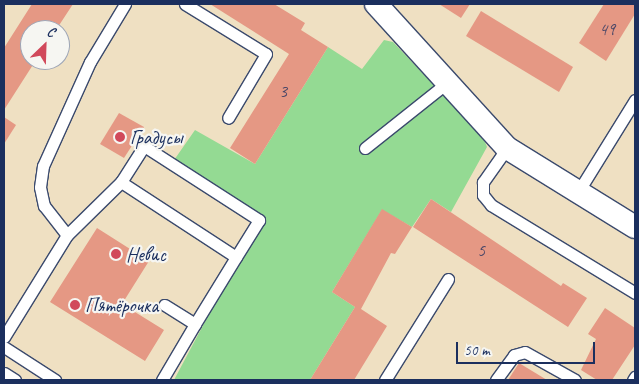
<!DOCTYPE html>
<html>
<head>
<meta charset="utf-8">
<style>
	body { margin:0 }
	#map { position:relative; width:639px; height:384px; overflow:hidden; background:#efe0c2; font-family:Caveat,sans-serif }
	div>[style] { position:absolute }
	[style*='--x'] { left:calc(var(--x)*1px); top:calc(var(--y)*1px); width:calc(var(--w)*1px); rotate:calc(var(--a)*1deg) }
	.green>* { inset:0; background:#94da93 }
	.building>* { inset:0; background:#e59884 }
	.roads { filter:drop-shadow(1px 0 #3b4a6d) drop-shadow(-1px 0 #3b4a6d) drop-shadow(0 1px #3b4a6d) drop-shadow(0 -1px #3b4a6d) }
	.service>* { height:11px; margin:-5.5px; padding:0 5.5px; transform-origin:5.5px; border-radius:5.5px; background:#fff }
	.minor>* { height:22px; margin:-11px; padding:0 11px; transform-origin:11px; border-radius:11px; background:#fff }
	.dots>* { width:14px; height:14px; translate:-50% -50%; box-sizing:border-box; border:2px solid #f6f6f2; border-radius:50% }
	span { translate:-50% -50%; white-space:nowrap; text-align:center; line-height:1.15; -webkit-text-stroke:4.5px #f6f6f2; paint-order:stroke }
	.number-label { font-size:18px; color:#4e4968 }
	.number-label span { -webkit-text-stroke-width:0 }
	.poi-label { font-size:20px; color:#1b2f5e }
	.left { translate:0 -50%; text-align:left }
	.frame { position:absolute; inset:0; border:5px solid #1b2f5e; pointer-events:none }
	.north { position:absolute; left:20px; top:20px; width:50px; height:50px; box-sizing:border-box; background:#f6f6f2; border:1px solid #9ea6b7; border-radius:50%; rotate:24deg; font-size:14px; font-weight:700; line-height:20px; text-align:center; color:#1b2f5e }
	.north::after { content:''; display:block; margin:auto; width:18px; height:22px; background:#d1495b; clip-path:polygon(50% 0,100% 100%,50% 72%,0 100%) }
	.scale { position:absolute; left:456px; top:342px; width:139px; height:22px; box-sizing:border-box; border:2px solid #1b2f5e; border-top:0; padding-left:6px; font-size:15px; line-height:18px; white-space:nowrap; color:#1b2f5e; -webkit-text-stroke:4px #f6f6f2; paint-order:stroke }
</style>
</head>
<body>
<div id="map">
	<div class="green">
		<div style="clip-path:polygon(384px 40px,393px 42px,483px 137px,487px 147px,451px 212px,431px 199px,412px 227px,382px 210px,332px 292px,355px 307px,310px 380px,174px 380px,259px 220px,172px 163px,195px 130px,255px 164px,328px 47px,362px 69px)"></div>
	</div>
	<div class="building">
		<div style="clip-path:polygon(32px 4px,73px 4px,56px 30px,30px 30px,30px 60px,36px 60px,4px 110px,4px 48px)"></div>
		<div style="clip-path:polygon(210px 4px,274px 4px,305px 23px,301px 30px,328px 47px,255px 164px,230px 148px,289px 54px)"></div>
		<div style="clip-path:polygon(439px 4px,470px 4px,461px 18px)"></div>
		<div style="clip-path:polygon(604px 4px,635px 4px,635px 14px,606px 61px,579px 43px)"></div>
		<div style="clip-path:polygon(481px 11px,573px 67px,559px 92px,466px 36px)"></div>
		<div style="clip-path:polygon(119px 113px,144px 127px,124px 158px,100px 144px)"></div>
		<div style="clip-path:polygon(4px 117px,16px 125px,4px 144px)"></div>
		<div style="clip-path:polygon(431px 199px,561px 286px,563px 283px,587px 298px,568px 327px,413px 227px)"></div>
		<div style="clip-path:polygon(382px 209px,412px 227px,395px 254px,391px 253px,361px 309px,387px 326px,354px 380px,310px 380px,355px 307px,332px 292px)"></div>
		<div style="clip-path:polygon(97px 228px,149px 261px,122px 304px,164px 330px,145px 361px,50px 302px)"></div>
		<div style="clip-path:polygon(605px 308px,635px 328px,635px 345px,612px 380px,597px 380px,581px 370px,596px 339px,588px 334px)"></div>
		<div style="clip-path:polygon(519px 363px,547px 380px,508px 380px)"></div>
	</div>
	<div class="roads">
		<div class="service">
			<div style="--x:185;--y:4;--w:95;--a:31.7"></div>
			<div style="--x:266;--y:54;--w:74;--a:120.7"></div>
			<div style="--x:365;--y:148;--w:106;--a:-38.5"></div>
			<div style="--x:507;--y:148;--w:42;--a:125.2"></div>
			<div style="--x:483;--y:182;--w:13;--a:90"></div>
			<div style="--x:483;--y:195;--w:13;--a:51"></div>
			<div style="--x:491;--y:205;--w:169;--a:31.4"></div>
			<div style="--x:121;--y:182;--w:43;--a:-57.4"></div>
			<div style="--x:144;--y:146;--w:137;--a:32.8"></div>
			<div style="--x:259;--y:220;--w:44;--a:121.9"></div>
			<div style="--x:578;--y:192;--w:108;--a:-58.2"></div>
			<div style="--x:67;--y:235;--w:37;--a:-128"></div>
			<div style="--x:44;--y:206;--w:19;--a:-102"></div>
			<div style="--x:40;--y:187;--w:21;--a:-82"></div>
			<div style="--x:43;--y:166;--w:114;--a:-65.7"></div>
			<div style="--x:90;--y:62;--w:68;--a:-58.9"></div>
			<div style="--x:4;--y:337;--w:120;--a:-58.3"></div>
			<div style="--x:67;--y:235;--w:76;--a:-44.5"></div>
			<div style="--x:121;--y:182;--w:137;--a:33.1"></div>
			<div style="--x:236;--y:257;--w:79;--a:121.5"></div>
			<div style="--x:4;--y:347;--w:61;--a:32.9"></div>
			<div style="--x:4;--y:373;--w:13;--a:32"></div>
			<div style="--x:162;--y:380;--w:65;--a:-59.5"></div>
			<div style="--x:195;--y:324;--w:36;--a:-148"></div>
			<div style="--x:385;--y:380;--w:119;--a:-58"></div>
			<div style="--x:496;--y:380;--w:31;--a:-54"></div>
			<div style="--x:514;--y:355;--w:11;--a:-15"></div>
			<div style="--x:525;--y:352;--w:57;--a:29.2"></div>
			<div style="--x:633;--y:380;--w:4;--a:-56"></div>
		</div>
		<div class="minor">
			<div style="--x:376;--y:4;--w:195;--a:47.7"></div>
			<div style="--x:507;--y:148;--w:150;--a:31.7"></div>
		</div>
	</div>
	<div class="dots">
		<div style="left:120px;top:137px;background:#d1495b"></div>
		<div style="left:116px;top:254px;background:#d1495b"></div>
		<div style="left:75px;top:305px;background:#d1495b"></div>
	</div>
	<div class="number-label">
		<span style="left:607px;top:29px">49</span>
		<span style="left:283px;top:91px">3</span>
		<span style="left:481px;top:250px">5</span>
	</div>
	<div class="poi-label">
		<span class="left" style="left:130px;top:137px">Градусы</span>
		<span class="left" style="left:126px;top:254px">Невис</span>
		<span class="left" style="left:85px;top:305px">Пятёрочка</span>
	</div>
	<div class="frame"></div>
	<div class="north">С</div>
	<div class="scale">50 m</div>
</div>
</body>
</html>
